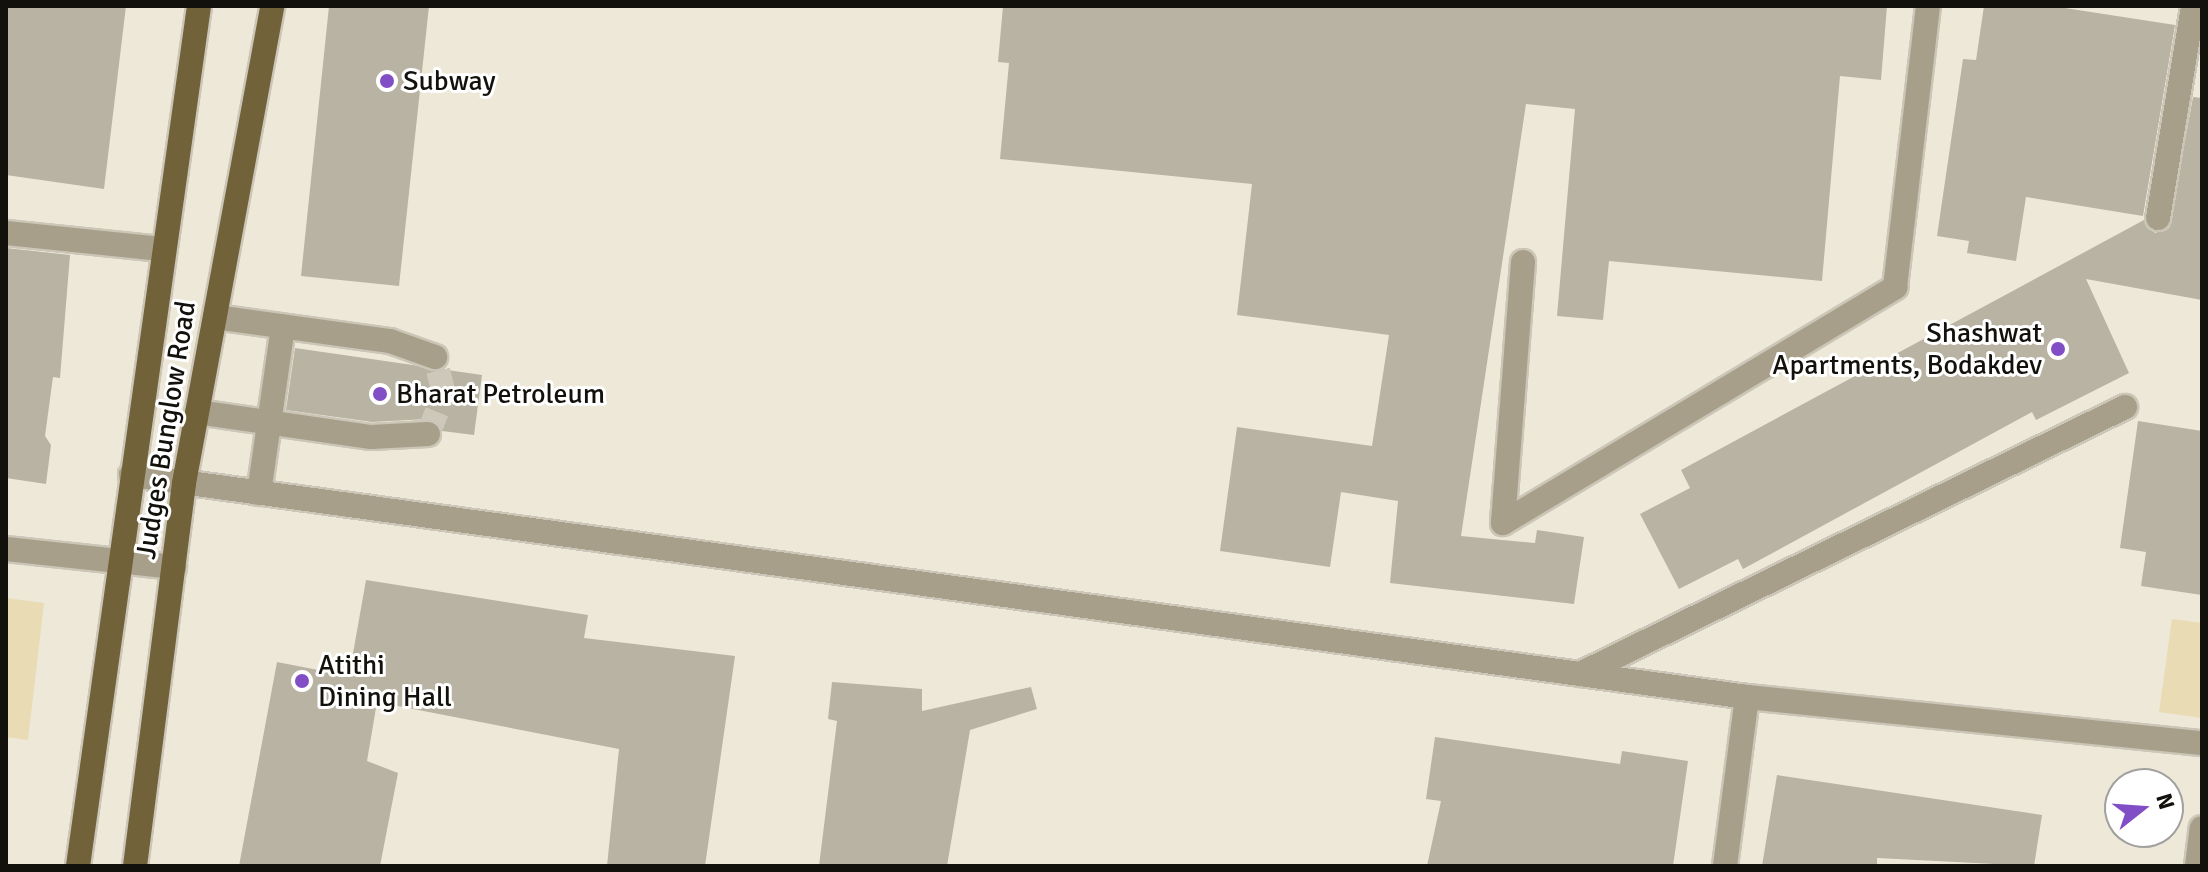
<!DOCTYPE html>
<html>
<head>
<meta charset="utf-8">
<style>
	body { margin:0 }
	#map { position:relative; width:2208px; height:872px; overflow:hidden; background:#eee8d8; font-family:Signika,sans-serif }
	div>[style] { position:absolute }
	[style*='--x'] { left:calc(var(--x)*1px); top:calc(var(--y)*1px); width:calc(var(--w)*1px); rotate:calc(var(--a)*1deg) }
	.green>* { inset:0; background:#e9dbb3 }
	.building>* { inset:0; background:#b9b3a4 }
	.minor-tunnel>* { height:24px; margin-top:-12px; transform-origin:0; background:repeating-linear-gradient(90deg,#cdc8b9 0 24px,transparent 0 36px) }
	.roads { filter:drop-shadow(2px 0 #cbc6b7) drop-shadow(-2px 0 #cbc6b7) drop-shadow(0 2px #cbc6b7) drop-shadow(0 -2px #cbc6b7) }
	.minor>* { height:24px; margin:-12px; padding:0 12px; transform-origin:12px; border-radius:12px; background:#a79f89 }
	.major>* { height:24px; margin:-12px; padding:0 12px; transform-origin:12px; border-radius:12px; background:#71623a }
	.dots>* { width:22px; height:22px; translate:-50% -50%; box-sizing:border-box; border:4px solid #fff; border-radius:50% }
	span { translate:-50% -50%; white-space:nowrap; text-align:center; line-height:1.15; -webkit-text-stroke:6px #fff; paint-order:stroke }
	.poi-label { font-size:28px; color:#13110c }
	.left { translate:0 -50%; text-align:left }
	.right { translate:-100% -50%; text-align:right }
	.street-label { font-size:28px; color:#13110c }
	.frame { position:absolute; inset:0; border:8px solid #13110c; pointer-events:none }
	.north { position:absolute; left:2104px; top:768px; width:80px; height:80px; box-sizing:border-box; background:#fff; border:2px solid #a1a09e; border-radius:50%; rotate:73deg; font-size:22px; font-weight:700; line-height:32px; text-align:center; color:#13110c }
	.north::after { content:''; display:block; margin:auto; width:28px; height:36px; background:#824ec6; clip-path:polygon(50% 0,100% 100%,50% 72%,0 100%) }
</style>
</head>
<body>
<div id="map">
	<div class="green">
		<div style="clip-path:polygon(6px 598px,44px 603px,28px 740px,6px 737px)"></div>
		<div style="clip-path:polygon(2172px 619px,2202px 623px,2202px 718px,2159px 712px)"></div>
	</div>
	<div class="building">
		<div style="clip-path:polygon(6px 6px,126px 6px,104px 189px,6px 175px)"></div>
		<div style="clip-path:polygon(329px 6px,429px 6px,399px 286px,301px 276px)"></div>
		<div style="clip-path:polygon(1003px 6px,1887px 6px,1881px 80px,1840px 76px,1822px 281px,1609px 261px,1603px 320px,1557px 316px,1575px 109px,1526px 104px,1461px 536px,1535px 543px,1537px 530px,1584px 537px,1574px 604px,1390px 583px,1398px 501px,1341px 492px,1330px 567px,1220px 551px,1237px 427px,1372px 446px,1389px 335px,1237px 315px,1252px 184px,1000px 159px,1009px 63px,998px 62px)"></div>
		<div style="clip-path:polygon(1984px 6px,2052px 6px,2175px 25px,2143px 216px,2026px 197px,2016px 261px,1967px 253px,1969px 241px,1937px 236px,1963px 59px,1976px 60px)"></div>
		<div style="clip-path:polygon(2193px 97px,2202px 98px,2202px 300px,2086px 279px,2129px 373px,2036px 420px,2032px 412px,1743px 569px,1738px 559px,1679px 589px,1640px 514px,1690px 488px,1681px 470px,2144px 220px,2155px 233px,2169px 228px)"></div>
		<div style="clip-path:polygon(6px 248px,70px 255px,60px 378px,53px 377px,45px 436px,51px 445px,46px 484px,6px 478px)"></div>
		<div style="clip-path:polygon(295px 348px,482px 375px,474px 435px,442px 431px,428px 419px,372px 422px,286px 410px)"></div>
		<div style="clip-path:polygon(2138px 421px,2202px 431px,2202px 595px,2141px 586px,2146px 552px,2120px 548px)"></div>
		<div style="clip-path:polygon(366px 580px,588px 615px,584px 638px,735px 656px,705px 866px,607px 866px,619px 749px,377px 702px,367px 761px,398px 773px,380px 866px,239px 866px,277px 662px,349px 676px)"></div>
		<div style="clip-path:polygon(832px 682px,922px 689px,922px 711px,1031px 687px,1037px 709px,970px 730px,947px 866px,819px 866px,837px 721px,828px 719px)"></div>
		<div style="clip-path:polygon(1435px 737px,1620px 764px,1622px 751px,1688px 761px,1673px 866px,1427px 866px,1441px 801px,1426px 799px)"></div>
		<div style="clip-path:polygon(1777px 775px,2042px 815px,2034px 866px,1877px 858px,1877px 866px,1762px 866px)"></div>
	</div>
	<div class="minor-tunnel">
		<div style="--x:428;--y:434;--w:43;--a:-68.2"></div>
		<div style="--x:444;--y:394;--w:38;--a:-104"></div>
	</div>
	<div class="roads">
		<div class="minor">
			<div style="--x:2158;--y:218;--w:215;--a:-80.6"></div>
			<div style="--x:6;--y:233;--w:156;--a:5.9"></div>
			<div style="--x:1523;--y:262;--w:262;--a:94.4"></div>
			<div style="--x:1503;--y:523;--w:458;--a:-31"></div>
			<div style="--x:1895;--y:287;--w:283;--a:-83.3"></div>
			<div style="--x:215;--y:317;--w:177;--a:7.8"></div>
			<div style="--x:390;--y:341;--w:48;--a:19.6"></div>
			<div style="--x:197;--y:412;--w:176;--a:8.2"></div>
			<div style="--x:371;--y:437;--w:57;--a:-3"></div>
			<div style="--x:131;--y:475;--w:1631;--a:7.82"></div>
			<div style="--x:1747;--y:697;--w:457;--a:5.8"></div>
			<div style="--x:259;--y:493;--w:168;--a:-81.8"></div>
			<div style="--x:6;--y:549;--w:169;--a:6.1"></div>
			<div style="--x:1580;--y:674;--w:607;--a:-26.1"></div>
			<div style="--x:1725;--y:866;--w:170;--a:-82.6"></div>
			<div style="--x:2197;--y:866;--w:38;--a:-83"></div>
		</div>
		<div class="major">
			<div style="--x:78;--y:866;--w:868;--a:-81.99"></div>
			<div style="--x:135;--y:866;--w:386;--a:-82.7"></div>
			<div style="--x:184;--y:483;--w:485;--a:-79.5"></div>
		</div>
	</div>
	<div class="dots">
		<div style="left:387px;top:81px;background:#824ec6"></div>
		<div style="left:2058px;top:349px;background:#824ec6"></div>
		<div style="left:380px;top:394px;background:#824ec6"></div>
		<div style="left:302px;top:681px;background:#824ec6"></div>
	</div>
	<div class="poi-label">
		<span class="left" style="left:403px;top:81px">Subway</span>
		<span class="right" style="left:2042px;top:349px">Shashwat<br>Apartments, Bodakdev</span>
		<span class="left" style="left:396px;top:394px">Bharat Petroleum</span>
		<span class="left" style="left:318px;top:681px">Atithi<br>Dining Hall</span>
	</div>
	<div class="street-label">
		<span style="left:166px;top:430px;rotate:-81deg">Judges Bunglow Road</span>
	</div>
	<div class="frame"></div>
	<div class="north">N</div>
</div>
</body>
</html>
